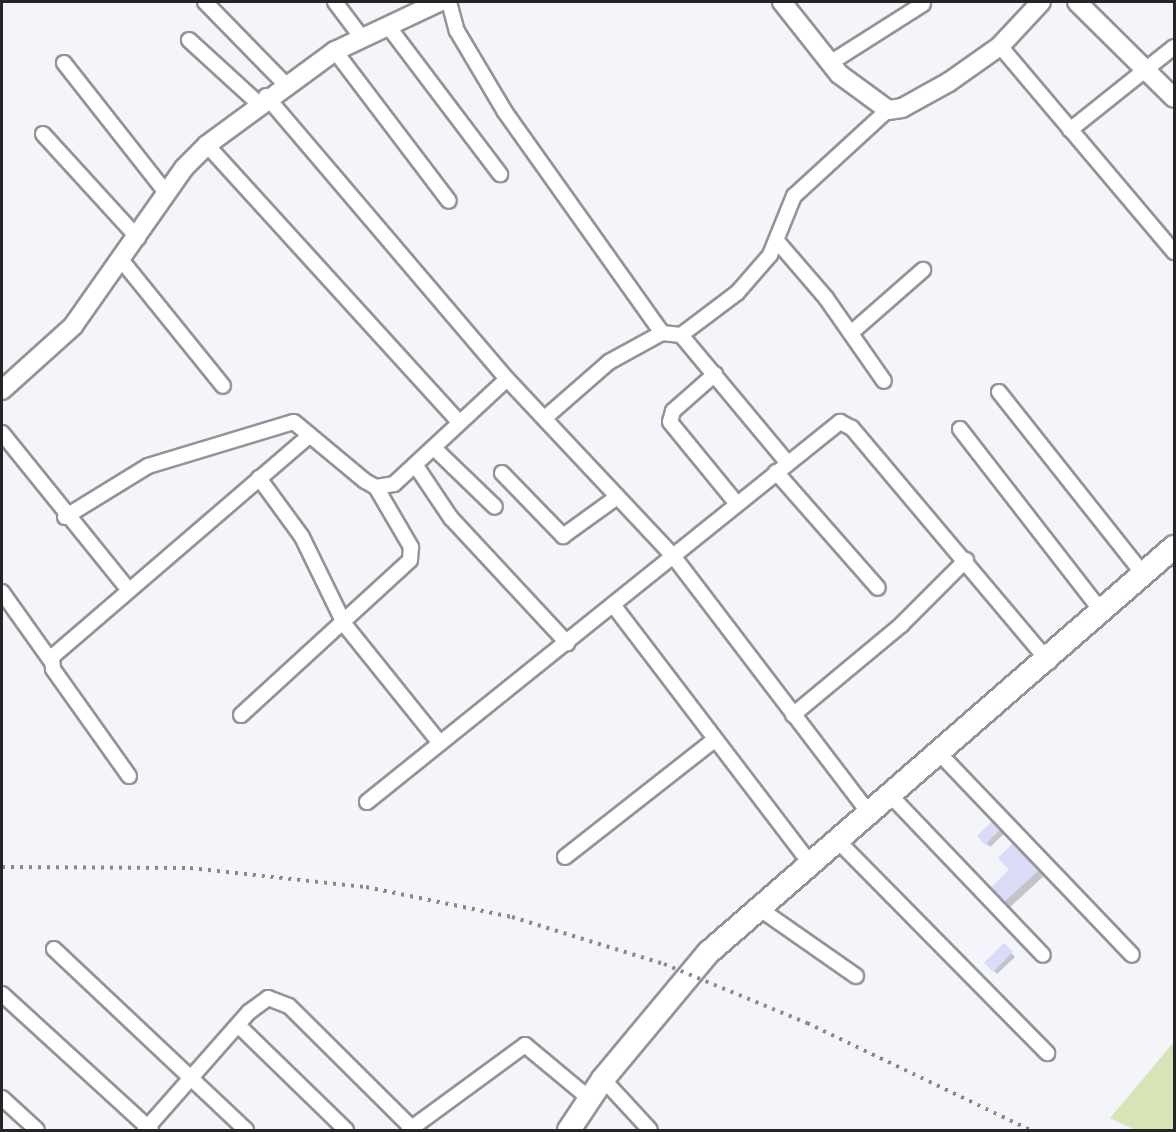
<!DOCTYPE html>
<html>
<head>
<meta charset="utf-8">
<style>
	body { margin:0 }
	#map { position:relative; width:1176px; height:1132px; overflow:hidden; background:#f3f5fb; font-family:"Golos Text",sans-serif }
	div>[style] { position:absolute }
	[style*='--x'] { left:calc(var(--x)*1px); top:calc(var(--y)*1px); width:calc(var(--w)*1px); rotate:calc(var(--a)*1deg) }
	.green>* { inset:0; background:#d8e4b6 }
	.shadow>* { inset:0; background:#0003 }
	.building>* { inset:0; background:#dadcf7 }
	.roads { filter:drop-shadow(2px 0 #92949a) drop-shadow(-2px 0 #92949a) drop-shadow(0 2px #92949a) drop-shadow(0 -2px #92949a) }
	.minor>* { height:14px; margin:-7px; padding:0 7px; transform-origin:7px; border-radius:7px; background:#fff }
	.tertiary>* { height:18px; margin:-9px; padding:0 9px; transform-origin:9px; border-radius:9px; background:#fff }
	.primary>* { height:22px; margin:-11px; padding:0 11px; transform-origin:11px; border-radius:11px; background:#fff }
	.rail>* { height:4px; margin-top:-2px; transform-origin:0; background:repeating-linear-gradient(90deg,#86888c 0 3px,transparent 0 9px) }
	span { translate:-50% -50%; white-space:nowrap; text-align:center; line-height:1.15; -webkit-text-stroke:5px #f3f5fb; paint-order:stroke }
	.frame { position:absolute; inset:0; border:3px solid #242527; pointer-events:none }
</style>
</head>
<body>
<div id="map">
	<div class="green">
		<div style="clip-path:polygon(1174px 1042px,1174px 1130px,1135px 1130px,1110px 1118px)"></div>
	</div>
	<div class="shadow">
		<div style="clip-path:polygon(997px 818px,1008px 830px,990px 847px,979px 836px)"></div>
		<div style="clip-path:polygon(1016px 842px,1046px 874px,1007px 910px,989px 891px,1011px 870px)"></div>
		<div style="clip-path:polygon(1004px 945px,1015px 957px,997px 974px,986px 963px)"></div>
	</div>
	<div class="building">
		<div style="clip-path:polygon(997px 816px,1005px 825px,985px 845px,977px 836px)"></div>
		<div style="clip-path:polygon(1016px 840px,1041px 868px,1001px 905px,987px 891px,1009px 870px,998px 858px)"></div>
		<div style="clip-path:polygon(1004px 943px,1013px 952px,993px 972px,984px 963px)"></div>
	</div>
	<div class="roads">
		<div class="minor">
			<div style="--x:205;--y:2;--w:113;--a:45.7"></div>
			<div style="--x:335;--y:2;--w:45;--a:53.1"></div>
			<div style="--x:449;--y:2;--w:30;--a:75"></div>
			<div style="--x:457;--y:31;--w:94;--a:59.3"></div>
			<div style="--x:505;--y:112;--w:271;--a:54.6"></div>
			<div style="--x:388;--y:26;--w:186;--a:52.9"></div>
			<div style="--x:189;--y:40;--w:93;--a:42.4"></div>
			<div style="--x:1000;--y:46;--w:270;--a:49.8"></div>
			<div style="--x:335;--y:51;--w:188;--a:52.8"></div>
			<div style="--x:64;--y:63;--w:167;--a:51.8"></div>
			<div style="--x:830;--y:63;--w:110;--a:-32.4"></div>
			<div style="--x:266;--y:96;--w:372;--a:49.6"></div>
			<div style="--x:507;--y:379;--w:244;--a:46.8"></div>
			<div style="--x:674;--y:557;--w:322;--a:52.7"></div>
			<div style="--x:1070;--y:130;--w:133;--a:-38.6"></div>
			<div style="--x:43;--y:134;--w:141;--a:47.6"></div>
			<div style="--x:207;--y:145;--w:374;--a:47.7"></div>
			<div style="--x:777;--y:241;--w:75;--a:49.3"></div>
			<div style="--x:826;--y:298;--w:101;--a:55.1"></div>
			<div style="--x:123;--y:262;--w:159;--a:51.1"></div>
			<div style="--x:851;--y:333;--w:96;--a:-41.2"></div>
			<div style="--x:681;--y:335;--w:165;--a:50.2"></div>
			<div style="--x:715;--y:374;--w:56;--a:138.6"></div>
			<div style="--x:673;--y:411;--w:11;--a:105"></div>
			<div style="--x:670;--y:422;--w:106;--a:50.7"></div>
			<div style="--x:999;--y:392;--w:232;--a:51.6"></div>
			<div style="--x:546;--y:417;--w:84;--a:-41.1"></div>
			<div style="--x:609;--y:362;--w:60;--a:-28.7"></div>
			<div style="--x:662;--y:333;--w:19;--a:6"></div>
			<div style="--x:681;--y:335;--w:70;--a:-36.9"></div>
			<div style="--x:737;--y:293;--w:50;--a:-49"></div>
			<div style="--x:770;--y:255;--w:64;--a:-67.9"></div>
			<div style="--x:794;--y:196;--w:127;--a:-42.5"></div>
			<div style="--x:960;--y:429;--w:232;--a:52.2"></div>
			<div style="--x:2;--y:433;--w:201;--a:51.1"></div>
			<div style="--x:435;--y:449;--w:83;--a:44"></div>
			<div style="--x:416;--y:466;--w:63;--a:56.1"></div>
			<div style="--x:451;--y:518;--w:171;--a:47.1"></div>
			<div style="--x:776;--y:472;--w:154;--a:48.7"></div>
			<div style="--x:502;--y:473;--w:88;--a:45.9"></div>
			<div style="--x:563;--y:536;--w:67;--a:-35.8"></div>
			<div style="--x:259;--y:478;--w:73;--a:53.9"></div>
			<div style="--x:302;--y:537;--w:98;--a:64"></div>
			<div style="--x:345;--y:625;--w:150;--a:51.2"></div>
			<div style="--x:65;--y:517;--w:97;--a:-31.6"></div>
			<div style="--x:148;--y:466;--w:152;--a:-16.8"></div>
			<div style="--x:294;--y:422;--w:92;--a:39.7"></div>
			<div style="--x:365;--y:481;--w:13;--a:29"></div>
			<div style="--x:376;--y:487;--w:18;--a:-9"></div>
			<div style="--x:394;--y:484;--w:154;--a:-42.9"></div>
			<div style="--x:2;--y:592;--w:85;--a:54.6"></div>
			<div style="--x:614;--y:606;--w:325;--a:52.7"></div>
			<div style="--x:241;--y:715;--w:229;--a:-42.5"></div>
			<div style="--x:410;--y:560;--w:13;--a:-86"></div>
			<div style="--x:411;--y:547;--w:69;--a:-120.3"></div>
			<div style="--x:793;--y:715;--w:141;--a:-39.8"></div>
			<div style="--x:901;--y:625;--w:92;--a:-45"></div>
			<div style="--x:939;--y:753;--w:279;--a:46.3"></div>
			<div style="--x:129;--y:776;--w:131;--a:-125.4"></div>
			<div style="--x:53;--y:669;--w:12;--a:-95"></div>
			<div style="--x:52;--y:657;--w:340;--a:-40.7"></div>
			<div style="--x:890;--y:795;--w:221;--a:46.3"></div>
			<div style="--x:367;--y:802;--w:607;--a:-38.78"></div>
			<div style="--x:840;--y:422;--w:13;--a:27"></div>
			<div style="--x:852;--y:428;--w:306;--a:49.9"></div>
			<div style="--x:838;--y:841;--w:298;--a:45.4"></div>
			<div style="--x:565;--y:857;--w:189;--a:-38.1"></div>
			<div style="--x:760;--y:909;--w:117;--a:34.9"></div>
			<div style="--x:54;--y:949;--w:264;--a:43.3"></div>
			<div style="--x:2;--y:994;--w:202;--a:42.4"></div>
			<div style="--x:238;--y:1025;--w:151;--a:44.2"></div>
			<div style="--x:603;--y:1079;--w:69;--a:47.3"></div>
			<div style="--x:2;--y:1098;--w:47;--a:42.4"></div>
			<div style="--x:145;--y:1130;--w:157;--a:-48.6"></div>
			<div style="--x:249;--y:1012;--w:24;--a:-36"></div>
			<div style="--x:268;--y:998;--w:22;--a:21"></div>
			<div style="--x:289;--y:1006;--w:176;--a:44.8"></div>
			<div style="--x:409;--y:1130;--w:144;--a:-36.2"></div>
			<div style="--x:525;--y:1045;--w:85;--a:39.7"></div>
		</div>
		<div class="tertiary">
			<div style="--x:782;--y:2;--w:92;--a:51.6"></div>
			<div style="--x:839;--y:74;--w:61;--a:36.3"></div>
			<div style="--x:888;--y:110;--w:14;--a:-8"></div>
			<div style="--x:902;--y:108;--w:54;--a:-29"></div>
			<div style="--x:949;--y:82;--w:62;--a:-35.2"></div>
			<div style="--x:1000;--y:46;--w:60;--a:-47"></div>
			<div style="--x:1077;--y:2;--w:136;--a:44.7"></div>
			<div style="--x:2;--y:390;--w:96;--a:-42"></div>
			<div style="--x:73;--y:326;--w:193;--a:-54.9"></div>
			<div style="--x:184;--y:168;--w:33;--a:-45"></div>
			<div style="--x:207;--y:145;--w:159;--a:-36.3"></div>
			<div style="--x:335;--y:51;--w:115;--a:-25.2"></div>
		</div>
		<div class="primary">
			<div style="--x:569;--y:1130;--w:61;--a:-56.3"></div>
			<div style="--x:603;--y:1079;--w:164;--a:-50.2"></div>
			<div style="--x:708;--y:953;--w:618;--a:-41.06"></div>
		</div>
	</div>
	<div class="rail">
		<div style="--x:2;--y:867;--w:188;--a:0.3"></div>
		<div style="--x:190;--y:868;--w:177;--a:6.2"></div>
		<div style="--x:366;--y:887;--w:149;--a:11.6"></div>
		<div style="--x:512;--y:917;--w:159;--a:17.2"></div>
		<div style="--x:664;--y:964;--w:155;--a:22.4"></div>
		<div style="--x:807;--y:1023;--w:247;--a:25.6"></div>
	</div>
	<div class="frame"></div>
</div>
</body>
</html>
